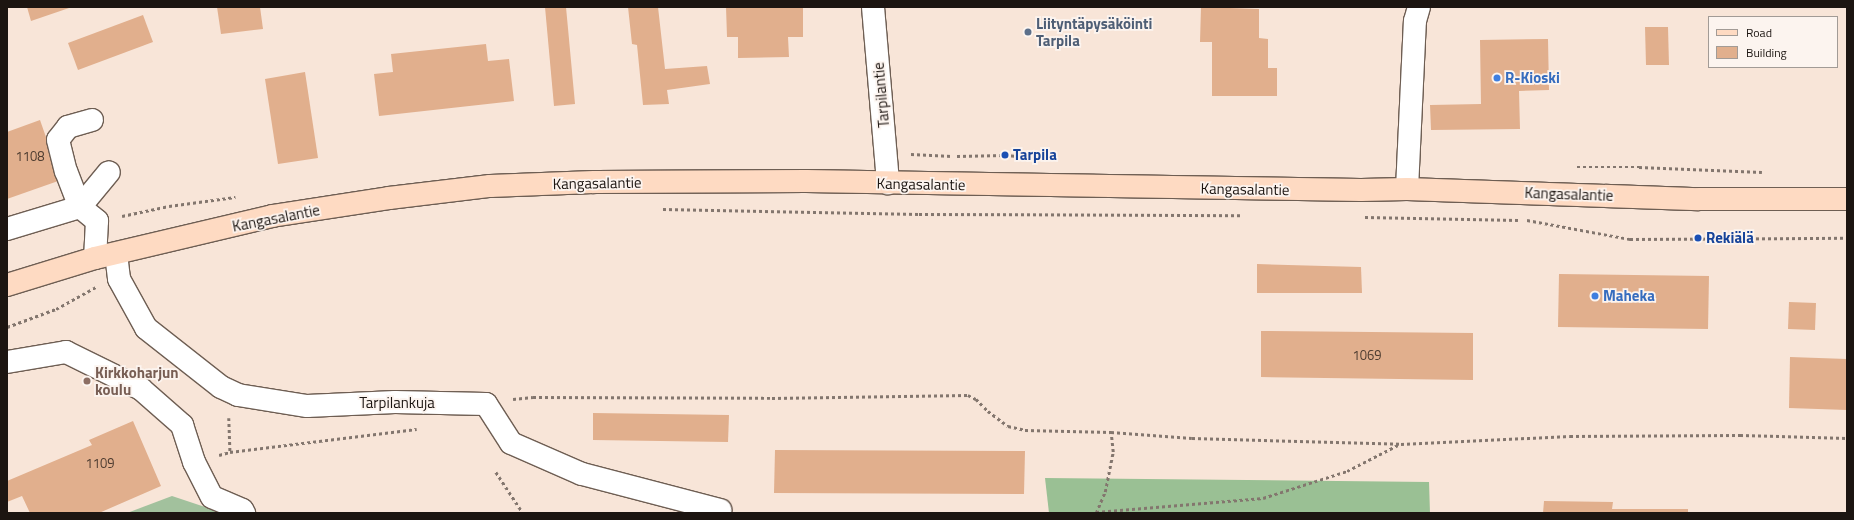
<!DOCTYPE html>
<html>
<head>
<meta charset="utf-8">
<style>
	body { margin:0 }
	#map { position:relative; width:1854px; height:520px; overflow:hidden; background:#f8e5d8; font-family:"Titillium Web",sans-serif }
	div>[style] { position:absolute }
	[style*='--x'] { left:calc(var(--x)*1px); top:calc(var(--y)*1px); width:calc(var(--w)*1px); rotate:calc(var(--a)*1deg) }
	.green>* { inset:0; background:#a2c19d }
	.forest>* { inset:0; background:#9ac094 }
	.building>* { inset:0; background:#e1af8d }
	.path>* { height:2.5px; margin-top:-1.25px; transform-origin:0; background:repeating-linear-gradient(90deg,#83766e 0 3px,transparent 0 6px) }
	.roads { filter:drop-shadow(1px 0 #6e5e53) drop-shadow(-1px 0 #6e5e53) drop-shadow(0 1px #6e5e53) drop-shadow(0 -1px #6e5e53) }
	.minor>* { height:22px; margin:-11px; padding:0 11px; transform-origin:11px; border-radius:11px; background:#fff }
	.major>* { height:22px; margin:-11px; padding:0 11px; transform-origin:11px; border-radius:11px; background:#fedac2 }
	.dots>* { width:11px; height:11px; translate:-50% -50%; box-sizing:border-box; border:2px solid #fcf4ef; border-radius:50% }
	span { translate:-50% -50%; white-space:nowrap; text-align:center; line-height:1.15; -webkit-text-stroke:3.5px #fcf4ef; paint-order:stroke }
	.number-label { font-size:13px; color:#4d3c30 }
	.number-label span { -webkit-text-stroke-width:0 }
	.service-label { font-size:15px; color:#4e5e75; font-weight:700 }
	.left { translate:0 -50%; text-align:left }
	.shop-label { font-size:15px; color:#366cbe; font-weight:700 }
	.street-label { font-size:15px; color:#1c1511 }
	.transit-label { font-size:15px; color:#164399; font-weight:700 }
	.education-label { font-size:15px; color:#785e54; font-weight:700 }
	.frame { position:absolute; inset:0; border:8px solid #1c1511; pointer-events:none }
	.legend { position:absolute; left:1708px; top:16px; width:130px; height:52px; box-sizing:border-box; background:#fcf4ef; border:1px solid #a29b96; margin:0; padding:5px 7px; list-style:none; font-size:12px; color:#1c1511 }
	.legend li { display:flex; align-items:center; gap:8px; height:20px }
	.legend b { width:20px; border:1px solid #a29b96 }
</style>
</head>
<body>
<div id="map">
	<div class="green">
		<div style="clip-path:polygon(172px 496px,214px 510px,215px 513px,127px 513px)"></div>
	</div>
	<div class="forest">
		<div style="clip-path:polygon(1045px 478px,1429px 482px,1430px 513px,1049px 513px)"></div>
	</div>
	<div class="building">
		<div style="clip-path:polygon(27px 7px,72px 7px,31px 21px)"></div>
		<div style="clip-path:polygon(217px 7px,260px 7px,263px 29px,221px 34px)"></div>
		<div style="clip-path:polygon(545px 7px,566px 7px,575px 104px,554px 106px)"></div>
		<div style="clip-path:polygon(628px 7px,658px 7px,665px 69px,707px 66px,710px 84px,667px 90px,669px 104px,643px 105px,637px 45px,632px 44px)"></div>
		<div style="clip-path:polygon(726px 7px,803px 7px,803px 37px,788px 37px,789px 57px,738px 58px,738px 37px,727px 37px)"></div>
		<div style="clip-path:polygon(1201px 7px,1259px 9px,1259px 38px,1268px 39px,1268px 68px,1277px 68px,1277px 96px,1212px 96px,1212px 42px,1200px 42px)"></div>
		<div style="clip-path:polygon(143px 15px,153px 42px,78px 70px,68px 43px)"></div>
		<div style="clip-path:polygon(1645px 27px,1668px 27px,1669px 65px,1646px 65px)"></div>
		<div style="clip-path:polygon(1548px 39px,1549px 90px,1519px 91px,1520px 129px,1431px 130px,1430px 105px,1481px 104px,1480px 40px)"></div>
		<div style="clip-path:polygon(486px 44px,488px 61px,509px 59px,514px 101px,379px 116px,374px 74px,393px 72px,391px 54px)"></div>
		<div style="clip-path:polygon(305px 72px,318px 158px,278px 164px,265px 79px)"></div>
		<div style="clip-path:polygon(40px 120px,61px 180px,7px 199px,7px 132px)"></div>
		<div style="clip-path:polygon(1257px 264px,1361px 267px,1362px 293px,1257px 293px)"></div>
		<div style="clip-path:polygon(1559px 274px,1709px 276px,1708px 329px,1558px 327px)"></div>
		<div style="clip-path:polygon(1789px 302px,1816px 303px,1815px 330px,1788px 329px)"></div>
		<div style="clip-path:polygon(1261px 331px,1473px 333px,1473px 380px,1261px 377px)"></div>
		<div style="clip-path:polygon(1790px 357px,1847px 359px,1847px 410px,1789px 408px)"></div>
		<div style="clip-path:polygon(593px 413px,729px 415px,728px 442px,593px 440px)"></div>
		<div style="clip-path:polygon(133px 421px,161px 486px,99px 513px,30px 513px,22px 496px,7px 502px,7px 481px,92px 445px,89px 440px)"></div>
		<div style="clip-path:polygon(775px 450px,1025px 451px,1024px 494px,774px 493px)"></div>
		<div style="clip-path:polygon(1544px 501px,1613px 502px,1612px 509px,1688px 509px,1688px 513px,1543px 513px)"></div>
	</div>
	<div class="path">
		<div style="--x:911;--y:154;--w:41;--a:2.8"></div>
		<div style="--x:957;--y:156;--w:48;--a:-1.2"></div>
		<div style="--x:1005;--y:155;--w:27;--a:4"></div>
		<div style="--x:1577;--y:167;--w:62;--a:0"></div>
		<div style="--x:1639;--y:167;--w:123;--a:2.3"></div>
		<div style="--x:663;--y:209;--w:256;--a:1.1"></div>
		<div style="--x:919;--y:214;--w:323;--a:0.2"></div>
		<div style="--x:122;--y:216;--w:48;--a:-12"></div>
		<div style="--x:169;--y:206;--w:67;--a:-7.8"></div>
		<div style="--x:1365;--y:217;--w:153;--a:1.1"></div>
		<div style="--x:1527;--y:220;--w:105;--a:10.5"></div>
		<div style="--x:1630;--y:239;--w:217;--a:-0.3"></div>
		<div style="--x:7;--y:327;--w:52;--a:-20.2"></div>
		<div style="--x:56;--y:309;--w:46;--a:-28.8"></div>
		<div style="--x:513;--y:399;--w:20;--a:-6"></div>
		<div style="--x:533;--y:397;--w:239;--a:0.2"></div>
		<div style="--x:772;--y:398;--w:196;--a:-0.9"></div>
		<div style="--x:968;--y:395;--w:9;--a:27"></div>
		<div style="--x:976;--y:399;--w:17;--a:45"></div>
		<div style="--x:988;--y:411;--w:25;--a:37"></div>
		<div style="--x:1008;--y:426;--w:17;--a:13"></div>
		<div style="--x:1025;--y:430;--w:86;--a:1.3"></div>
		<div style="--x:1111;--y:432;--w:81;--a:4.2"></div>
		<div style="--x:1192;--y:438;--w:209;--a:1.6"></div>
		<div style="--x:1401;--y:444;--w:169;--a:-2.7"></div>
		<div style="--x:1570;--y:436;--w:170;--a:-0.3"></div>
		<div style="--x:1740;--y:435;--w:107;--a:1.6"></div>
		<div style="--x:229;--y:418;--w:34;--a:88"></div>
		<div style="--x:219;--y:455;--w:11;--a:-15"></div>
		<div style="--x:230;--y:452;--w:188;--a:-7"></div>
		<div style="--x:496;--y:472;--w:49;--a:56.6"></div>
		<div style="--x:1096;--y:512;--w:168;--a:-4.8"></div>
		<div style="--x:1263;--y:498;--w:88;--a:-17.8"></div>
		<div style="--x:1347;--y:471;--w:59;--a:-27"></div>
		<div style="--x:1096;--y:513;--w:23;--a:-67"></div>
		<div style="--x:1105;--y:492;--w:41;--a:-78.7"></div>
		<div style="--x:1113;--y:452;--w:19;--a:-96"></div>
	</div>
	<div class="roads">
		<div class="minor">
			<div style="--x:873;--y:7;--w:177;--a:85.1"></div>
			<div style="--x:92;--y:120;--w:25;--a:164"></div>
			<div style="--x:68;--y:127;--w:16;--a:128"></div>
			<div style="--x:58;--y:140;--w:32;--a:76"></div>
			<div style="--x:66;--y:171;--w:39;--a:69"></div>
			<div style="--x:80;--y:207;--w:22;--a:39"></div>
			<div style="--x:97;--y:221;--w:37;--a:93"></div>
			<div style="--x:1407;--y:189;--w:168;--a:-87.3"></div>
			<div style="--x:1415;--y:21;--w:15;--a:-74"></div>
			<div style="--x:7;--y:229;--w:76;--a:-16.8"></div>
			<div style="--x:80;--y:207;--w:45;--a:-50.4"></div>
			<div style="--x:116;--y:254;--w:25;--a:83"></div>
			<div style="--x:119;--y:279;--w:56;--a:61.1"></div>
			<div style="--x:146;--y:328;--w:95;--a:38.2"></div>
			<div style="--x:221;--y:387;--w:19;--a:25"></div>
			<div style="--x:238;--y:395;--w:70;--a:9.1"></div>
			<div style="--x:307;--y:406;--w:88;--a:-2.6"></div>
			<div style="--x:395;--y:402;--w:91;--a:1.3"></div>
			<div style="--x:486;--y:404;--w:46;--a:57.3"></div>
			<div style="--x:511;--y:443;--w:77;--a:23.6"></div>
			<div style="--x:582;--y:474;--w:143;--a:14.6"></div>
			<div style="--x:7;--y:362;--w:60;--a:-9.6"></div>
			<div style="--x:66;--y:352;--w:84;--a:26.3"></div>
			<div style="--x:141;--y:389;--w:55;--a:41.3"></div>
			<div style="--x:182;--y:425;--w:39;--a:72"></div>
			<div style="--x:194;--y:462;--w:39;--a:63"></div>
			<div style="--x:212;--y:497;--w:33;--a:23"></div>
			<div style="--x:242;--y:510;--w:4;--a:56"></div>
		</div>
		<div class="major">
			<div style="--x:7;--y:285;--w:92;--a:-17.1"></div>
			<div style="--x:95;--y:258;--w:182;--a:-13.3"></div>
			<div style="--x:272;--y:216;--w:118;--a:-8.7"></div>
			<div style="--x:389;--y:198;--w:102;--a:-6.8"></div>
			<div style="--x:490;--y:186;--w:106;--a:-2.2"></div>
			<div style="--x:596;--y:182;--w:210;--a:-0.3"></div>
			<div style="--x:806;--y:181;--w:555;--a:0.93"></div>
			<div style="--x:1361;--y:190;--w:46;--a:-1.2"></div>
			<div style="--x:1407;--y:189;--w:292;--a:2"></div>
			<div style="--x:1699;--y:199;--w:148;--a:0"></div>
		</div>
	</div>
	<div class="dots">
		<div style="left:1028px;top:32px;background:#5c6f8a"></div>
		<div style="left:1497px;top:78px;background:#3f7fe0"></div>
		<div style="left:1005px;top:155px;background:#1a4fb4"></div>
		<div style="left:1698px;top:238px;background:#1a4fb4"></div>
		<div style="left:1595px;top:296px;background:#3f7fe0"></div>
		<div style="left:87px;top:381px;background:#8d6e63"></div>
	</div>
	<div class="number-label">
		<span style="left:30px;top:156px">1108</span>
		<span style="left:1367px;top:355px">1069</span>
		<span style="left:100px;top:463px">1109</span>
	</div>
	<div class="service-label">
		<span class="left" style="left:1036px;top:32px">Liityntäpysäköinti<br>Tarpila</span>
	</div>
	<div class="shop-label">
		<span class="left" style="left:1505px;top:78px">R-Kioski</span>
		<span class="left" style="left:1603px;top:296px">Maheka</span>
	</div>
	<div class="street-label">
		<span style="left:881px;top:95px;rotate:-95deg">Tarpilantie</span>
		<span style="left:597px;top:183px;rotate:-1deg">Kangasalantie</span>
		<span style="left:921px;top:184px;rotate:1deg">Kangasalantie</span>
		<span style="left:1245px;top:189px;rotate:1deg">Kangasalantie</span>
		<span style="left:1569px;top:194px;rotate:2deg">Kangasalantie</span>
		<span style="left:276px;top:218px;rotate:-11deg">Kangasalantie</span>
		<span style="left:397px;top:403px">Tarpilankuja</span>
	</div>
	<div class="transit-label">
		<span class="left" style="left:1013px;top:155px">Tarpila</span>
		<span class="left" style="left:1706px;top:238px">Rekiälä</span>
	</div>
	<div class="education-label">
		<span class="left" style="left:95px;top:381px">Kirkkoharjun<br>koulu</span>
	</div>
	<div class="frame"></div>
	<ul class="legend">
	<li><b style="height:5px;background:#fedac2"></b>Road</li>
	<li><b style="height:11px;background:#e1af8d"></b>Building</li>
	</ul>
</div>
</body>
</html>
